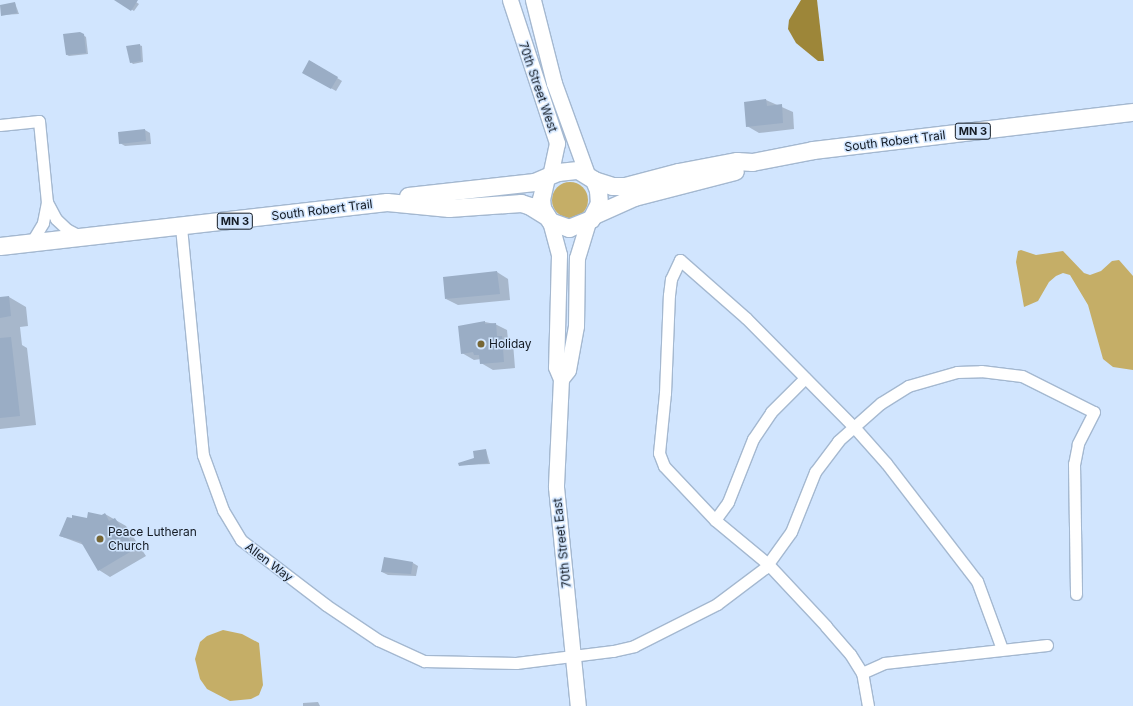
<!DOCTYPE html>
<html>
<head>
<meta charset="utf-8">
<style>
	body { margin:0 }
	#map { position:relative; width:1133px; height:706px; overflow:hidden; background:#d1e5fe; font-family:Inter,sans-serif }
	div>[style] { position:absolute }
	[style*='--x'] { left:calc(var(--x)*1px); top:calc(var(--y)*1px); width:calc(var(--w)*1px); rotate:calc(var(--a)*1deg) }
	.green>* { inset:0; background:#c5ae67 }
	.round { border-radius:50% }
	.water>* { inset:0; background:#9d8639 }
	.shadow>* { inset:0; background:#0003 }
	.building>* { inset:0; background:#9aadc5 }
	.roads { filter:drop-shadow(1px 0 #a4b8d0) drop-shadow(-1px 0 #a4b8d0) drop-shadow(0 1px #a4b8d0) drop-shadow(0 -1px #a4b8d0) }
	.street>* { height:11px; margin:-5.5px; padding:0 5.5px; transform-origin:5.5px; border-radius:5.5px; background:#fff }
	.secondary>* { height:15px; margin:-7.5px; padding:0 7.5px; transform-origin:7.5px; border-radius:7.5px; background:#fff }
	.primary>* { height:17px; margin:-8.5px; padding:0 8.5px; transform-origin:8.5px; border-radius:8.5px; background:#fff }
	.dots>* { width:11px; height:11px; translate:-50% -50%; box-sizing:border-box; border:2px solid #d1e5fe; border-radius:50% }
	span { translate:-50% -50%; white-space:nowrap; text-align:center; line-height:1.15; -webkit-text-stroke:3px #d1e5fe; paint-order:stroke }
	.shield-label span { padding:1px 3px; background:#d1e5fe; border:1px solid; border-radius:3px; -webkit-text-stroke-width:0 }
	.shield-label { font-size:11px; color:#141b24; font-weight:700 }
	.street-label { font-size:12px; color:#141b24 }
	.poi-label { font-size:12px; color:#141b24 }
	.left { translate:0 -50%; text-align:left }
</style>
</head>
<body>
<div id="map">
	<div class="green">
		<div class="round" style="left:552px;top:182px;width:36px;height:36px"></div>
		<div style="clip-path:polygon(1021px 250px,1036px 255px,1063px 251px,1084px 273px,1090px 275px,1101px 271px,1112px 261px,1119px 260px,1133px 276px,1133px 370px,1113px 367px,1103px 359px,1088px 305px,1070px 275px,1063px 273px,1056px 276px,1049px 282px,1038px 301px,1024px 307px,1016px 262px,1018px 251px)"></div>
		<div style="clip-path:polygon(223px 630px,242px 634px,259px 643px,263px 685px,259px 695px,251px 699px,230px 701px,207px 689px,200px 679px,195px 659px,200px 642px,207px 636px)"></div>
	</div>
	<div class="water">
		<div style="clip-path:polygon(801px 0,817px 0,824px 61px,818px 61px,796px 43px,788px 29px,789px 20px)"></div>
	</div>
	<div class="shadow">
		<div style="clip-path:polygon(116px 0,133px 0,139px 4px,134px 11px)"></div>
		<div style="clip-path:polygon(15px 3px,19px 14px,2px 15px)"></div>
		<div style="clip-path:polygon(80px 33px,86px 37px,88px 54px,69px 56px,67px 55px)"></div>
		<div style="clip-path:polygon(139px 45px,142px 46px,143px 62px,133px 64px,131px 62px)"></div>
		<div style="clip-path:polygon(310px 61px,342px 81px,336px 91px,303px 72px)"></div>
		<div style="clip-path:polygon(766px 100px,793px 112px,794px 129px,759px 133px,747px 126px)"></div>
		<div style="clip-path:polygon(145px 130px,150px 133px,151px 144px,125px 146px,120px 143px)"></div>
		<div style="clip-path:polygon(497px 272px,508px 279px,510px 300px,458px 305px,446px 299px)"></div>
		<div style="clip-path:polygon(9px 297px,26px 307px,28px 326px,20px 327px,22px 345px,27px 348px,36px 425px,0 429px,0 298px)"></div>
		<div style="clip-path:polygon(485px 322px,495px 324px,507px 330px,508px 340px,513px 343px,515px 368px,493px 370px,481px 363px,481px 359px,474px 360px,462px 353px)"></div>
		<div style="clip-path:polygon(486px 450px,490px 464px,460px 465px,475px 458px,474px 452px)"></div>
		<div style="clip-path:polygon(105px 514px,126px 526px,146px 556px,110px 577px,99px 570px,84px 545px,60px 536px,87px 519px)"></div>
		<div style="clip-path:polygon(413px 563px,418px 566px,416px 576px,388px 575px,382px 572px)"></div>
		<div style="clip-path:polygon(318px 702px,320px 706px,303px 706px,303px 703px)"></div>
	</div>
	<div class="building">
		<div style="clip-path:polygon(114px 0,138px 0,131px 11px)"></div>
		<div style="clip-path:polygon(15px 2px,17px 13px,1px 16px,0 5px)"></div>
		<div style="clip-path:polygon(80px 32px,84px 34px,86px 53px,66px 55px,63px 34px)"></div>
		<div style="clip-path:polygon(140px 44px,141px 61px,130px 63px,126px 46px)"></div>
		<div style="clip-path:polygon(309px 60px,338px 77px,331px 89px,302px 73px)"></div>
		<div style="clip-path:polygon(766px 99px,767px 106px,782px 104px,783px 123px,746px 127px,744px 102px)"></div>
		<div style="clip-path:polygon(145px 129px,146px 141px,119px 144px,118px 132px)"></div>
		<div style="clip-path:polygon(497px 271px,500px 294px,445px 299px,443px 277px)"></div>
		<div style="clip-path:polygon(9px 296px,11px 316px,0 318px,0 297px)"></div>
		<div style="clip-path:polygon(485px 321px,485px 324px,496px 323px,497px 336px,502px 336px,504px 362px,480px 364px,479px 355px,474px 355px,473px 352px,461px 354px,458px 326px)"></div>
		<div style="clip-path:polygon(11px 337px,20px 416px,0 418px,0 338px)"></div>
		<div style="clip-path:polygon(486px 449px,488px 463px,459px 466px,458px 463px,474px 458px,473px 451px)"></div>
		<div style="clip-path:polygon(88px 512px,102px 515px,105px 513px,109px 521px,115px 518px,135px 549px,98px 571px,81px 542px,59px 536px,67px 517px,72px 518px,72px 515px,87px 518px)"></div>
		<div style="clip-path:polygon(384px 557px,413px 562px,411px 574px,381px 572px)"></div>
	</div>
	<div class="roads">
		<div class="street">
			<div style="--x:0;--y:125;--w:39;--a:-6"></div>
			<div style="--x:39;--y:121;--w:81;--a:84.4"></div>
			<div style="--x:47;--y:202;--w:21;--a:101"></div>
			<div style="--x:43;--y:223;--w:23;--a:121"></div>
			<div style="--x:47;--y:202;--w:19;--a:62"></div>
			<div style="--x:56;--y:219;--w:16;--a:43"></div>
			<div style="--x:68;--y:230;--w:13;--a:27"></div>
			<div style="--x:181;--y:227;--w:229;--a:84.5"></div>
			<div style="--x:203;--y:455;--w:59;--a:70"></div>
			<div style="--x:223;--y:510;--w:35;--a:59"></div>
			<div style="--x:241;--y:540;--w:107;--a:37.4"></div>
			<div style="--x:326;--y:605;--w:63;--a:33.9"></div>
			<div style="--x:378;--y:640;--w:51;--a:24.5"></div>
			<div style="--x:424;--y:661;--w:92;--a:1.2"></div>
			<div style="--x:516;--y:663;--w:98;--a:-7.1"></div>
			<div style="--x:613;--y:651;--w:22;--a:-13"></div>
			<div style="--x:634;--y:646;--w:93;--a:-26.8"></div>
			<div style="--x:717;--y:604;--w:60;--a:-36.9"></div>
			<div style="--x:765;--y:568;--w:44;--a:-54.2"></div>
			<div style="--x:791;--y:532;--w:65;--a:-68.2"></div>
			<div style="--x:815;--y:472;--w:39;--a:-53"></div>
			<div style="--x:838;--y:441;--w:57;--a:-41.5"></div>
			<div style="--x:881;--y:403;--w:32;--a:-32"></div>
			<div style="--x:908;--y:386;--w:51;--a:-15.9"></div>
			<div style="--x:957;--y:372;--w:24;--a:-2"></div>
			<div style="--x:981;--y:371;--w:41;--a:7"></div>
			<div style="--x:1022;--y:376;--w:80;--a:26.6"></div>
			<div style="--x:1094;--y:412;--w:36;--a:117"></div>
			<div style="--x:1078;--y:444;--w:20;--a:101"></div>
			<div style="--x:1074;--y:464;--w:130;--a:89.1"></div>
			<div style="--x:715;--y:520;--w:22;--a:-54"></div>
			<div style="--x:728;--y:502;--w:68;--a:-68.4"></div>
			<div style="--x:753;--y:439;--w:32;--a:-56"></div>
			<div style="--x:771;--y:412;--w:48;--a:-45"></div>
			<div style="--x:862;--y:673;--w:24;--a:-24"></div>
			<div style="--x:884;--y:663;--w:164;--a:-6.3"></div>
			<div style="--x:868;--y:706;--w:34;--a:-100"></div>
			<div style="--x:862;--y:673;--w:22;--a:-122"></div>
			<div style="--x:850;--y:654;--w:37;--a:-131"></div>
			<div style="--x:826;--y:626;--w:85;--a:-133.1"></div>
			<div style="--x:768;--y:564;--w:69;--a:-140.3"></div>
			<div style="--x:715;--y:520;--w:74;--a:-133.4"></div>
			<div style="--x:664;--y:466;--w:14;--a:-111"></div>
			<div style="--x:659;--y:453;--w:60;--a:-84.3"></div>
			<div style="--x:665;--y:393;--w:98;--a:-87.7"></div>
			<div style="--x:669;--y:295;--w:16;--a:-83"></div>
			<div style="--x:671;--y:279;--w:21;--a:-65"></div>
			<div style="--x:680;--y:260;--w:88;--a:41.3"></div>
			<div style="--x:746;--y:318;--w:153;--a:45.3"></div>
			<div style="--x:854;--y:427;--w:48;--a:48.4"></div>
			<div style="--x:886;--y:463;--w:149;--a:52.4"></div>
			<div style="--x:977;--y:581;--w:72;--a:69.8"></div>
		</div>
		<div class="secondary">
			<div style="--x:510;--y:0;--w:151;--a:71.8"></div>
			<div style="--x:557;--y:143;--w:33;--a:102"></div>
			<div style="--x:533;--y:0;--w:86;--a:75.8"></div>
			<div style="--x:554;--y:83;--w:97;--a:70.1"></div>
			<div style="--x:550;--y:221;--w:35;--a:75"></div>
			<div style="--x:559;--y:255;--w:112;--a:91.5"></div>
			<div style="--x:556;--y:367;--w:13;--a:67"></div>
			<div style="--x:561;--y:379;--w:108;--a:92.7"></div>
			<div style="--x:556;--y:487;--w:220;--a:84.3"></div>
			<div style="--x:561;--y:379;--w:11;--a:-52"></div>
			<div style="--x:568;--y:370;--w:45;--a:-79.7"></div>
			<div style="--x:576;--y:326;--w:68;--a:-89.2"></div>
			<div style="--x:577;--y:258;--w:38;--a:-73"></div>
		</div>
		<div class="primary">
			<div style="--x:594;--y:180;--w:19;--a:18"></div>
			<div style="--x:612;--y:186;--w:13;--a:0"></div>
			<div style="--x:625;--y:186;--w:55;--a:-14.8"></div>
			<div style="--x:678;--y:172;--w:60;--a:-10.6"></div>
			<div style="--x:737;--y:161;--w:15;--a:4"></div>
			<div style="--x:752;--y:162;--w:62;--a:-11.1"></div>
			<div style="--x:813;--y:150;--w:322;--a:-6.8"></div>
			<div style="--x:408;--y:196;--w:127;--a:-6.3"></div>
			<div style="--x:534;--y:182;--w:26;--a:-23"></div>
			<div style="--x:558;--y:172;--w:20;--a:-6"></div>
			<div style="--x:578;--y:170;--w:19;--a:32"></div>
			<div style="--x:594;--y:180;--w:11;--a:68"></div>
			<div style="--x:598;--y:190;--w:13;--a:86"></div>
			<div style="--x:599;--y:203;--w:18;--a:117"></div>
			<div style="--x:591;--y:219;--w:24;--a:158"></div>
			<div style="--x:569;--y:228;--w:20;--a:-160"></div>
			<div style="--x:550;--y:221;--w:15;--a:-122"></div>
			<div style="--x:542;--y:208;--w:9;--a:-96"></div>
			<div style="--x:541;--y:199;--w:22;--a:-77"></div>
			<div style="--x:594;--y:215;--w:44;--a:-24.2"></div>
			<div style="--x:634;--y:197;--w:104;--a:-14.4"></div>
			<div style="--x:0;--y:246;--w:389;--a:-6.5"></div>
			<div style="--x:387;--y:202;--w:62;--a:5.5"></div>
			<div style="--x:449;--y:208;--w:72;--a:-4"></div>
			<div style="--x:521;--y:203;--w:9;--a:18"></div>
			<div style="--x:530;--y:206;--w:19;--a:32"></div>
		</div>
	</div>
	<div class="dots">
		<div style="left:481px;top:344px;background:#776735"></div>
		<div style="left:100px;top:539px;background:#776735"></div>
	</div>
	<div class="shield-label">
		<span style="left:973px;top:131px">MN 3</span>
		<span style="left:235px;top:221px">MN 3</span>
	</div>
	<div class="street-label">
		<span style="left:538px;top:87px;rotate:71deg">70th Street West</span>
		<span style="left:895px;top:141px;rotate:-7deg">South Robert Trail</span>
		<span style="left:322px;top:210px;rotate:-7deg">South Robert Trail</span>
		<span style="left:562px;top:543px;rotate:-96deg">70th Street East</span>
		<span style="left:269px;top:562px;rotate:37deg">Allen Way</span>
	</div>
	<div class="poi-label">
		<span class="left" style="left:489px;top:344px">Holiday</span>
		<span class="left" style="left:108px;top:539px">Peace Lutheran<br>Church</span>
	</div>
</div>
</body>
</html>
